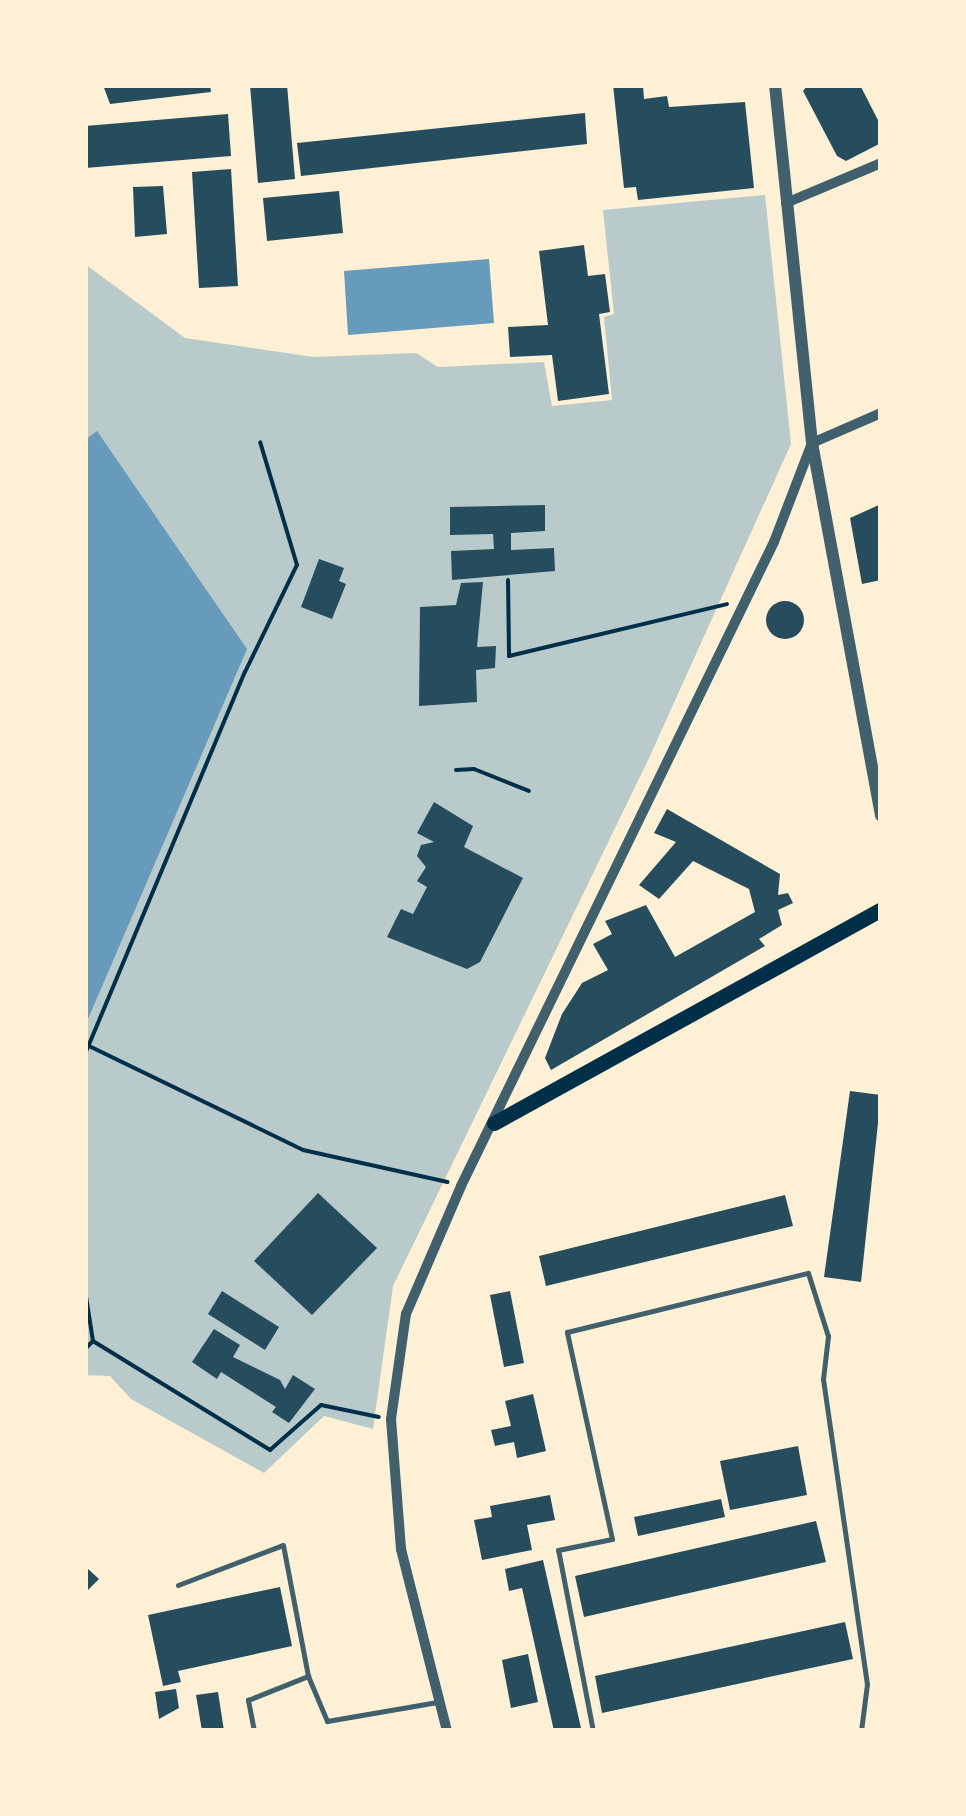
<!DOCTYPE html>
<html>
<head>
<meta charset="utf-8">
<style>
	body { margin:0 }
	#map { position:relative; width:966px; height:1816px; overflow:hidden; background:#fdf0d5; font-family:Commissioner,sans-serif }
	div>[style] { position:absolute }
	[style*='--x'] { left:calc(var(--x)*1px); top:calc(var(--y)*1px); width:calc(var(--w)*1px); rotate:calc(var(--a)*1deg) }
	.green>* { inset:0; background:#b9caca }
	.water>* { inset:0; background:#669bbc }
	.building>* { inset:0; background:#264d5e }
	.round { border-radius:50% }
	.path>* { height:4px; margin:-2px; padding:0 2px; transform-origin:2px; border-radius:2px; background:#003049 }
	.service>* { height:5px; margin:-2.5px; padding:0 2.5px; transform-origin:2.5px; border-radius:2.5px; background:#3f606c }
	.minor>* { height:10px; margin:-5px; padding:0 5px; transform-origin:5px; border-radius:5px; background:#3f606c }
	.tertiary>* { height:12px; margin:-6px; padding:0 6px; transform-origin:6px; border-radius:6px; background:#3f606c }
	.secondary>* { height:15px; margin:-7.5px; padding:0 7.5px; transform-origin:7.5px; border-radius:7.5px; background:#003049 }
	span { translate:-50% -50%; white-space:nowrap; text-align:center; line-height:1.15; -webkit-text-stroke:9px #fdf0d5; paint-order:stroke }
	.frame { position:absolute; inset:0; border:88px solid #fdf0d5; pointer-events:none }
</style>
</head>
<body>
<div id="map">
	<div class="green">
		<div style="clip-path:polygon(765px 195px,791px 444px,649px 758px,393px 1286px,373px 1429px,324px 1416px,264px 1473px,131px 1399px,110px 1376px,85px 1375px,85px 264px,185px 338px,314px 357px,416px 353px,438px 367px,544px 362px,552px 406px,612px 400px,604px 317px,614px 314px,603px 210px)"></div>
	</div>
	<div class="water">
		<div style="clip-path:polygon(489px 259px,494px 323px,348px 335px,344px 271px)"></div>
		<div style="clip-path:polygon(97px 431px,247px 649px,85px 1026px,85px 440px)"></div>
	</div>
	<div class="building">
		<div style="clip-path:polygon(103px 85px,210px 85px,211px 92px,110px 104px)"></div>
		<div style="clip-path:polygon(250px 85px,287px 85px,295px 179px,258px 183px)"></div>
		<div style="clip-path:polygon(613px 85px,643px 85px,644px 99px,667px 96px,669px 107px,745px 102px,754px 188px,638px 200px,636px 187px,624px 188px)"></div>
		<div style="clip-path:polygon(808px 85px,860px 85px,881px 126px,879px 144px,846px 161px,837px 156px,803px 91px)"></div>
		<div style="clip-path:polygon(585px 113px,587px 144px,301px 176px,297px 143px)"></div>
		<div style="clip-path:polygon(228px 114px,231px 156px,85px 168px,85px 126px)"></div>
		<div style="clip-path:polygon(231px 169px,238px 286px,199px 288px,192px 172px)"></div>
		<div style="clip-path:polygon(163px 186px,167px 234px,135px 237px,133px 187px)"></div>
		<div style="clip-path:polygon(339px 191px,343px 233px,267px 241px,263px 198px)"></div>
		<div style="clip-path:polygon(584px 245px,588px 276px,605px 274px,610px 312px,599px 314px,609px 394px,558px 401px,552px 355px,510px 357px,508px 327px,548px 325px,539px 251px)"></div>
		<div style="clip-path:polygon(881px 504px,881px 580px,862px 584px,850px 518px)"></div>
		<div style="clip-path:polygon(545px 505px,545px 531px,511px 533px,511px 550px,554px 548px,555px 571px,452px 580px,451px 551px,494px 549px,493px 534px,450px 535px,450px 507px)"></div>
		<div style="clip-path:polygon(319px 559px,344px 568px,339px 581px,346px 584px,332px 619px,301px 607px)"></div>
		<div style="clip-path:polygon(483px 582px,477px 647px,496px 646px,495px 668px,476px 670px,477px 702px,419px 706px,420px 607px,456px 605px,461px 583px)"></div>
		<div class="round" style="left:766px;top:601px;width:38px;height:38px"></div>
		<div style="clip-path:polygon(434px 802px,473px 826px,464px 847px,523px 878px,480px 962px,467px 969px,387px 937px,401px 909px,413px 914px,427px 887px,417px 881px,426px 867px,417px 856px,421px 845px,434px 842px,417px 833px)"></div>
		<div style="clip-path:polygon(667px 809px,780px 874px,778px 895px,788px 893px,793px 903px,778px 910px,782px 925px,759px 939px,765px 946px,551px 1070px,545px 1058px,562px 1014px,582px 983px,608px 970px,593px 944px,612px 934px,605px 921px,646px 905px,675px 957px,755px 912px,749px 889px,693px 861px,659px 899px,639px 885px,676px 842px,654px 833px)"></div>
		<div style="clip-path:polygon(850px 1091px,881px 1095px,861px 1282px,824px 1277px)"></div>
		<div style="clip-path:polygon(318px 1193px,377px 1248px,312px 1315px,254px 1261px)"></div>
		<div style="clip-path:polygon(785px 1195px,793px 1226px,546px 1286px,539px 1256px)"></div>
		<div style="clip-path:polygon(222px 1291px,279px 1327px,265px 1350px,208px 1314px)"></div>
		<div style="clip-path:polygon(510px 1291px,524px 1363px,504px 1367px,490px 1295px)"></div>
		<div style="clip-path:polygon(214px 1329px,240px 1345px,233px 1357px,280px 1380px,285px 1389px,293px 1375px,315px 1389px,289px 1423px,272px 1412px,276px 1407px,221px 1372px,217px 1379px,192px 1362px)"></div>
		<div style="clip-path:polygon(533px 1394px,546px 1451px,517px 1458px,514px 1442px,495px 1446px,491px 1430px,511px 1426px,505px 1401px)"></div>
		<div style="clip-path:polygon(798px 1446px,807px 1495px,730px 1510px,720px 1461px)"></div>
		<div style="clip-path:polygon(550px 1495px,555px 1520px,527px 1525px,532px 1550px,482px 1560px,474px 1520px,492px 1517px,490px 1506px)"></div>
		<div style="clip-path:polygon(721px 1499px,725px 1517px,638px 1536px,634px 1517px)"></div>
		<div style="clip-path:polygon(816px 1521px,826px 1562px,584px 1617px,575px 1576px)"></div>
		<div style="clip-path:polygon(543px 1560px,581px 1728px,570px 1731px,554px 1731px,522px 1588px,509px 1591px,505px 1569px)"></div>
		<div style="clip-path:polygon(87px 1568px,99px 1579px,85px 1593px,85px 1571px)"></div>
		<div style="clip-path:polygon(280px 1587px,292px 1646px,178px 1671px,181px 1682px,163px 1686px,148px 1615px)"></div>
		<div style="clip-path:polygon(845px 1622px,853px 1659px,602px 1713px,595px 1676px)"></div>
		<div style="clip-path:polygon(528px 1654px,538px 1702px,511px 1708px,502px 1660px)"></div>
		<div style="clip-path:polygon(176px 1689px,179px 1708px,159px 1719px,155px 1692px)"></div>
		<div style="clip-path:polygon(218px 1692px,224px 1731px,202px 1731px,196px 1695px)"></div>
	</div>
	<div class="path">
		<div style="--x:508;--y:580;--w:76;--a:89.2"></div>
		<div style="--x:509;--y:656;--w:224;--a:-13.4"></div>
		<div style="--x:456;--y:770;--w:18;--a:-3"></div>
		<div style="--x:474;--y:769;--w:59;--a:21.8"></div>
		<div style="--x:89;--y:1046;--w:238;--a:25.9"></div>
		<div style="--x:303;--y:1150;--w:148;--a:12.5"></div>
		<div style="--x:85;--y:1054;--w:414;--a:-67.3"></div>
		<div style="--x:245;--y:672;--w:119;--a:-64.1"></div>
		<div style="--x:297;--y:565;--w:128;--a:-106.7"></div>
		<div style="--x:85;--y:1290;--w:52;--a:81.1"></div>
		<div style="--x:93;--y:1341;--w:11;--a:135"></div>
		<div style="--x:93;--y:1341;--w:208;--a:31.6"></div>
		<div style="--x:270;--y:1450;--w:68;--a:-41.4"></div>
		<div style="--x:321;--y:1405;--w:59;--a:11.7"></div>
	</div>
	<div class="service">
		<div style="--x:178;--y:1585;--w:112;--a:-20.9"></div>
		<div style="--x:283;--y:1545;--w:133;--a:79.2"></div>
		<div style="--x:254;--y:1731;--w:32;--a:-101"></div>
		<div style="--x:248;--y:1700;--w:65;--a:-21.8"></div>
		<div style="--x:308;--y:1676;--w:49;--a:67.1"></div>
		<div style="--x:327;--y:1721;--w:112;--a:-9.8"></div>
		<div style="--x:593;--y:1731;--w:184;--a:-100.9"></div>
		<div style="--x:558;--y:1550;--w:55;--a:-11.5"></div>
		<div style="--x:612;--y:1539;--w:212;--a:-102.3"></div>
		<div style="--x:567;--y:1332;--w:248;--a:-13.8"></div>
		<div style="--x:808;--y:1273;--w:66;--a:72.4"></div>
		<div style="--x:828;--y:1336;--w:43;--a:96.6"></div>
		<div style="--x:823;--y:1379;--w:308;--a:81.8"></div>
		<div style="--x:867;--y:1684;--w:47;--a:97.3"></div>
	</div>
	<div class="minor">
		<div style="--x:786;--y:203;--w:103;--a:-22.8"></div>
		<div style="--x:447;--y:1731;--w:188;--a:-104.2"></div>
		<div style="--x:401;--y:1549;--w:130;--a:-94.4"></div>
		<div style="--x:391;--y:1419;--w:106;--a:-81.9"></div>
		<div style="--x:406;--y:1314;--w:139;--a:-66.7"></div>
		<div style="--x:461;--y:1186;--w:716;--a:-64.08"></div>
		<div style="--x:774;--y:542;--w:106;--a:-69"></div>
		<div style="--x:812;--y:443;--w:75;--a:-23.5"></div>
	</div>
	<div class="tertiary">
		<div style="--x:775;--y:85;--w:360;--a:84.1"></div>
		<div style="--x:812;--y:443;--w:379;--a:79.5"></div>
	</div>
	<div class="secondary">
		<div style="--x:494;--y:1123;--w:442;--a:-28.9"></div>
	</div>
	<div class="frame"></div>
</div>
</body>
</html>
